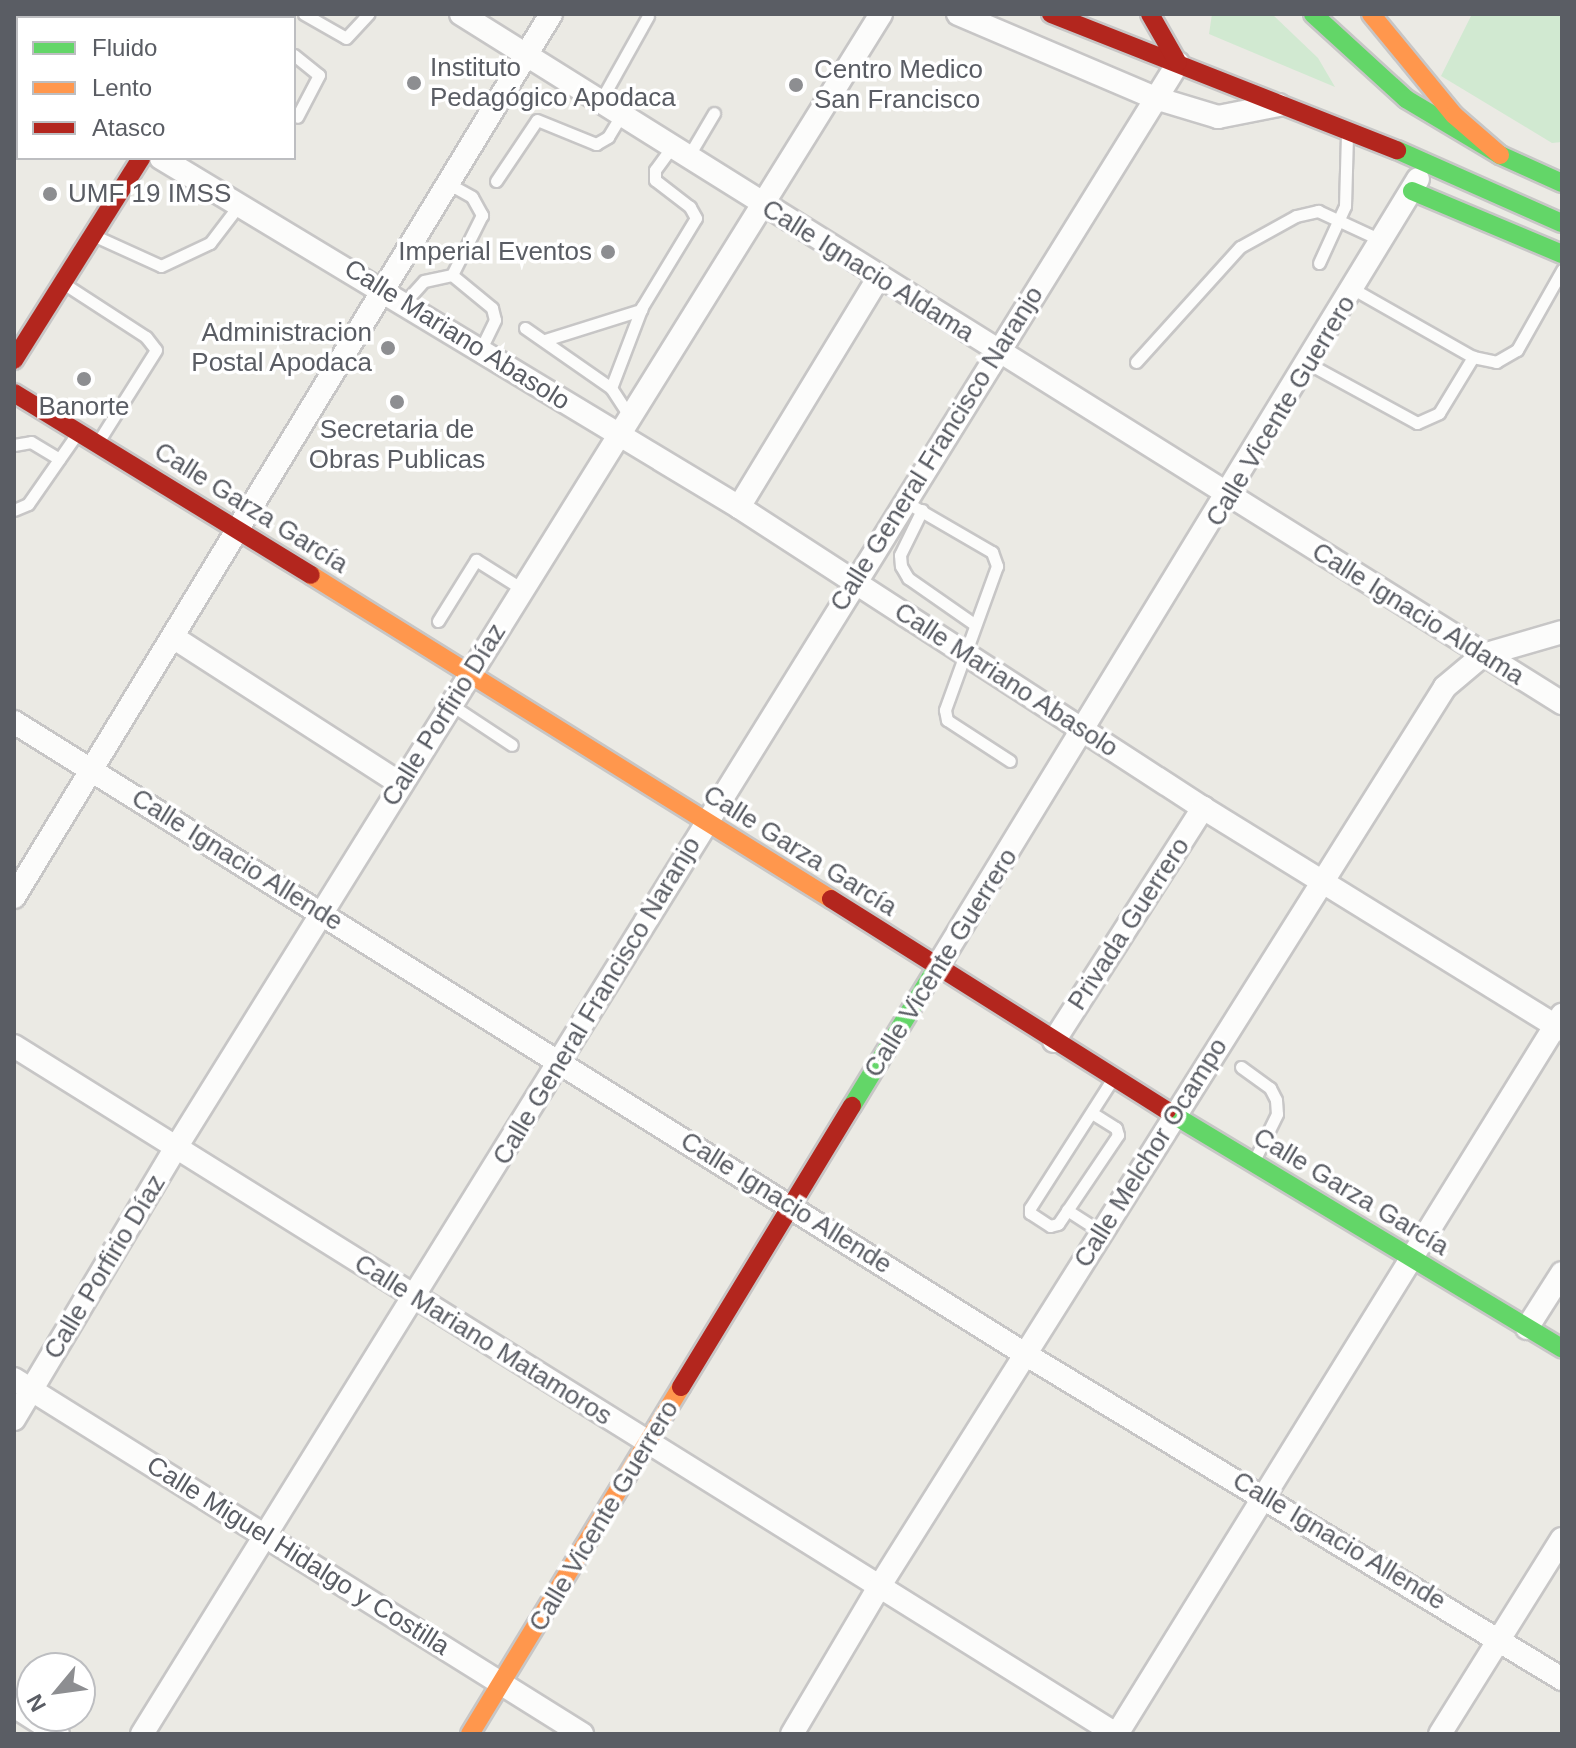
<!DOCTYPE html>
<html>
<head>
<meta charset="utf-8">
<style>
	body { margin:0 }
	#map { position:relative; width:1576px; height:1748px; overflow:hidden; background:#ebeae4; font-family:Arial,sans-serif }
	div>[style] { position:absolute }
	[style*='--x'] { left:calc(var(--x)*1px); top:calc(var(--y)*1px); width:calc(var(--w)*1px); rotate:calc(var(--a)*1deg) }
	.green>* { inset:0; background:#d1e9d1 }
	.roads { filter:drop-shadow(2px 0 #c7c6c6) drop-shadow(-2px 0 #c7c6c6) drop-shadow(0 2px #c7c6c6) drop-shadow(0 -2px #c7c6c6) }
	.lane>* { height:11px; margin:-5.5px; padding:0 5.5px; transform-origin:5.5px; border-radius:5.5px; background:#fcfcfb }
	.street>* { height:22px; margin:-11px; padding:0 11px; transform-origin:11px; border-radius:11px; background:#fcfcfb }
	.fast>* { height:18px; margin:-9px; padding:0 9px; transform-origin:9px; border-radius:9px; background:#63d668 }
	.slow>* { height:18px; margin:-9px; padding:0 9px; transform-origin:9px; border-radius:9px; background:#ff974d }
	.jam>* { height:18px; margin:-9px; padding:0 9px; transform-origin:9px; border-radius:9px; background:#b3261e }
	.dots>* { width:22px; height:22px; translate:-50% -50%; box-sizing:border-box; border:4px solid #fff; border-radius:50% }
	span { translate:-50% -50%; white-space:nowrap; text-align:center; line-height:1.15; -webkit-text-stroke:7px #fff; paint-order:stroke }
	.poi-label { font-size:26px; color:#5a5d64 }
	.left { translate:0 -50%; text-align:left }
	.right { translate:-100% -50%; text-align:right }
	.street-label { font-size:26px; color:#5a5d64 }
	.frame { position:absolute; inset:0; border:16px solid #5a5d64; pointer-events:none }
	.legend { position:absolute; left:16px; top:16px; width:280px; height:144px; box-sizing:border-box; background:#fff; border:2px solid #bdbec1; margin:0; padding:10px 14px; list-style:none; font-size:24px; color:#5a5d64 }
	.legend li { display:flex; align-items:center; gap:16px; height:40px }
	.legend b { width:40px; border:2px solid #bdbec1 }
	.north { position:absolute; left:16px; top:1652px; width:80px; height:80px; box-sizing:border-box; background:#fff; border:2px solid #bdbec1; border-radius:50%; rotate:241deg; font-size:22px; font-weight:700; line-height:32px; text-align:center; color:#5a5d64 }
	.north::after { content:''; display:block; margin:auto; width:28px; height:36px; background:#8d8e91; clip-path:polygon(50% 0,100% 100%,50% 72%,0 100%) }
</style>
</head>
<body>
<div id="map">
	<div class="green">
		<div style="clip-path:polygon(1212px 14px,1272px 14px,1318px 58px,1335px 87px,1209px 34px)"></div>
		<div style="clip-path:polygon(1472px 14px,1562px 14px,1562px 142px,1552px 143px,1441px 76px)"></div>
	</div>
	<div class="roads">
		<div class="lane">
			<div style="--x:304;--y:14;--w:48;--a:29.7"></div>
			<div style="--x:346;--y:38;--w:33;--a:-47"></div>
			<div style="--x:294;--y:55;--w:32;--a:39"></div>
			<div style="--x:319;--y:75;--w:47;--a:117.6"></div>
			<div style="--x:600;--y:102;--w:98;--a:-60.8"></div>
			<div style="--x:688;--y:157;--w:51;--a:-59.4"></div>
			<div style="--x:496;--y:181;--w:73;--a:-56.1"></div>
			<div style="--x:537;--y:120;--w:64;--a:22.1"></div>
			<div style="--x:596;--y:144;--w:14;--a:-30"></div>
			<div style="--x:608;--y:137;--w:26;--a:-59"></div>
			<div style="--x:449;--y:184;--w:26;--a:29"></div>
			<div style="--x:472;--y:197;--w:21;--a:61"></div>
			<div style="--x:482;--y:215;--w:67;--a:116.6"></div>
			<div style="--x:95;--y:236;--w:72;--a:24.4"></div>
			<div style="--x:161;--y:266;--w:54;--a:-25.1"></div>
			<div style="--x:210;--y:243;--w:48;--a:-52.7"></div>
			<div style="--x:1319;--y:263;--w:63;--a:-65.5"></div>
			<div style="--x:1345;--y:206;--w:72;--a:-88.4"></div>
			<div style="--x:66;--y:285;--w:95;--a:33"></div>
			<div style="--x:146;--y:337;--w:16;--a:52"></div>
			<div style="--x:156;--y:350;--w:109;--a:122.2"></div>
			<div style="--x:1355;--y:290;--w:136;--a:29.6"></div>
			<div style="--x:1473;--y:357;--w:24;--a:12"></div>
			<div style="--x:1496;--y:362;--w:24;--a:-30"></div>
			<div style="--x:1517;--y:350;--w:92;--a:-60.6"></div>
			<div style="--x:405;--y:302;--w:28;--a:-48"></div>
			<div style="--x:424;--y:281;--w:29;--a:-12"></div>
			<div style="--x:452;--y:275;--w:52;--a:39.5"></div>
			<div style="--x:492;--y:308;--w:12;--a:76"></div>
			<div style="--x:495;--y:320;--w:32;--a:116"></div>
			<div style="--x:525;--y:328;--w:105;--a:34.9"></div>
			<div style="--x:545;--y:340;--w:101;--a:-17.4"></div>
			<div style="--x:1136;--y:362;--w:155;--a:-47.9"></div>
			<div style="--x:1240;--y:247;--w:64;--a:-29"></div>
			<div style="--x:1296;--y:216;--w:23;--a:-13"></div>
			<div style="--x:1318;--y:211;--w:72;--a:24.8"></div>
			<div style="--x:1309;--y:364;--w:123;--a:28.6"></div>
			<div style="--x:1417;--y:423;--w:24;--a:-24"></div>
			<div style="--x:1439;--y:413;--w:66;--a:-58.7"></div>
			<div style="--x:630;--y:417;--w:35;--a:-123"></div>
			<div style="--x:611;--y:388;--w:87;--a:-69.1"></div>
			<div style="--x:642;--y:307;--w:104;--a:-58.8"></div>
			<div style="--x:696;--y:218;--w:13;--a:-119"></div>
			<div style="--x:690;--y:207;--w:44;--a:-142.4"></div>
			<div style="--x:655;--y:180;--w:10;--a:-90"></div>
			<div style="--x:655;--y:170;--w:27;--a:-54"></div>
			<div style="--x:14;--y:445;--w:17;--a:-10"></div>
			<div style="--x:31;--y:442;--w:33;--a:31"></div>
			<div style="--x:904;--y:501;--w:102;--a:30.1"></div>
			<div style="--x:992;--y:552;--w:15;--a:70"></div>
			<div style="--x:997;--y:566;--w:153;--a:109.9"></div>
			<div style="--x:945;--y:710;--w:10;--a:79"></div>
			<div style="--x:947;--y:720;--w:75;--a:33.1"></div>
			<div style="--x:14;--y:510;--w:15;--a:-23"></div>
			<div style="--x:28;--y:504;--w:84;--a:-55.2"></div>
			<div style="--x:922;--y:510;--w:50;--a:116.1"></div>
			<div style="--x:900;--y:555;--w:11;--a:85"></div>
			<div style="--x:901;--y:566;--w:14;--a:60"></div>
			<div style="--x:908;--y:578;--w:80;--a:34.9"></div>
			<div style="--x:438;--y:621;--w:72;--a:-58.1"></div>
			<div style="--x:476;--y:560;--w:54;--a:32.2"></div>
			<div style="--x:450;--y:704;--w:74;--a:33.5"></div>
			<div style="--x:1241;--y:1067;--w:36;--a:36"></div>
			<div style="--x:1270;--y:1088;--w:13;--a:63"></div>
			<div style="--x:1276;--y:1100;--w:14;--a:86"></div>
			<div style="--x:1277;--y:1114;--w:52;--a:116.1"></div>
			<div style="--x:1092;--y:1113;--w:28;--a:32"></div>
			<div style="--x:1116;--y:1128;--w:7;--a:74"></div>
			<div style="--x:1118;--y:1135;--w:107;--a:124"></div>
			<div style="--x:1058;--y:1224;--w:8;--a:166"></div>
			<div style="--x:1050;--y:1226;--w:24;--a:-147"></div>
			<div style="--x:1030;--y:1213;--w:5;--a:-90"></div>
			<div style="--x:1030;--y:1208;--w:154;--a:-57.4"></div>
			<div style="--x:1067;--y:1210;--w:40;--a:32.9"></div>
		</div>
		<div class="street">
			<div style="--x:192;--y:14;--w:8;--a:30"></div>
			<div style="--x:461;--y:14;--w:1299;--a:32.04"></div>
			<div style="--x:958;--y:14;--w:214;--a:23.1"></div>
			<div style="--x:1155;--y:98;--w:66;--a:16.8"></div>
			<div style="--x:1218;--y:117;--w:62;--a:-11.1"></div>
			<div style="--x:14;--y:70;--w:4;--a:27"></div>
			<div style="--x:161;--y:158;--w:675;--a:31.12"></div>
			<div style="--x:739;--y:507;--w:553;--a:32.97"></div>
			<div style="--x:1203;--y:808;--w:422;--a:31.7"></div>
			<div style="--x:739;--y:507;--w:269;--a:-58.7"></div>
			<div style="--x:176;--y:639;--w:268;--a:32.8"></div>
			<div style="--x:14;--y:722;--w:1192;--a:32.01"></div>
			<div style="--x:1025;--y:1354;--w:628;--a:31.18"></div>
			<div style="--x:14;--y:897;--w:1033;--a:-58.69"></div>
			<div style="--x:937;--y:967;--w:923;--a:-58.6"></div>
			<div style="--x:1054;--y:1041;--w:277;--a:-57.4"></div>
			<div style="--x:14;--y:1046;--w:1299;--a:31.98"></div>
			<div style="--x:1527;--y:1328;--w:65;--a:-57.5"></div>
			<div style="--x:14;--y:1379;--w:670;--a:32.01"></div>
			<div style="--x:14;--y:1419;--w:318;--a:-59.2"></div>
			<div style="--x:177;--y:1146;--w:1333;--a:-58.12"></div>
			<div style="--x:14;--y:1706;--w:52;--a:32.5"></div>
			<div style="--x:142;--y:1734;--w:1966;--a:-58.2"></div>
			<div style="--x:792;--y:1734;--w:171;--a:-59.4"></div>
			<div style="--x:879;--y:1587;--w:1063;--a:-57.83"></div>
			<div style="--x:1445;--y:687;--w:50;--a:-40.1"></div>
			<div style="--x:1483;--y:655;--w:82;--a:-16.2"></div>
			<div style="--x:1117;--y:1734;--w:846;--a:-58.25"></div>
			<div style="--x:1440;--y:1734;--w:230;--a:-58"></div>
		</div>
		<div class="fast">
			<div style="--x:1313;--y:14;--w:126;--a:42.4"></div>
			<div style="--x:1406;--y:99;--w:109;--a:30.8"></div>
			<div style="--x:1500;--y:155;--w:68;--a:24.3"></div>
			<div style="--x:1397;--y:150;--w:180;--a:23.9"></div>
			<div style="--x:1412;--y:191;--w:163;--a:22.8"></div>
			<div style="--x:852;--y:1106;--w:163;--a:-58.6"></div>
			<div style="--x:1167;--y:1111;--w:461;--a:31"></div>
		</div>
		<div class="slow">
			<div style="--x:1371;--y:14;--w:131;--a:50.6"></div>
			<div style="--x:1454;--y:115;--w:61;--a:41"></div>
			<div style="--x:311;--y:575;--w:613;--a:31.93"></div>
			<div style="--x:470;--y:1734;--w:406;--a:-58.7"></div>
		</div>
		<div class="jam">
			<div style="--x:1051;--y:14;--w:372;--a:21.5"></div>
			<div style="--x:1150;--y:14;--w:56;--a:60.3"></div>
			<div style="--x:222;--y:18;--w:4;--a:-63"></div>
			<div style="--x:14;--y:360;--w:239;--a:-57.8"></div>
			<div style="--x:14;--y:393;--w:348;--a:31.5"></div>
			<div style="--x:831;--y:899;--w:397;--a:32.2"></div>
			<div style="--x:681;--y:1387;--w:329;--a:-58.7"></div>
		</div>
	</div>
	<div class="dots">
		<div style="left:414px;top:83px;background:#8d8e91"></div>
		<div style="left:796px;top:85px;background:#8d8e91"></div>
		<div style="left:50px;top:194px;background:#8d8e91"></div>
		<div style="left:608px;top:252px;background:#8d8e91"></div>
		<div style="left:388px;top:348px;background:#8d8e91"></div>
		<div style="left:84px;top:379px;background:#8d8e91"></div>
		<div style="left:397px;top:402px;background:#8d8e91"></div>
	</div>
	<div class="poi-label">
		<span class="left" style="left:430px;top:83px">Instituto<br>Pedagógico Apodaca</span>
		<span class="left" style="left:814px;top:85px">Centro Medico<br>San Francisco</span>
		<span class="left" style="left:68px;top:194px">UMF 19 IMSS</span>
		<span class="right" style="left:592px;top:252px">Imperial Eventos</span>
		<span class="right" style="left:372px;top:348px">Administracion<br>Postal Apodaca</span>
		<span style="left:84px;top:407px">Banorte</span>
		<span style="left:397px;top:445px">Secretaria de<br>Obras Publicas</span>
	</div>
	<div class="street-label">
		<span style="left:868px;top:271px;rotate:32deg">Calle Ignacio Aldama</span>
		<span style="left:457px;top:335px;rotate:32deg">Calle Mariano Abasolo</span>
		<span style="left:1281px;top:411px;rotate:-59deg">Calle Vicente Guerrero</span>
		<span style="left:937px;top:449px;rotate:-58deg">Calle General Francisco Naranjo</span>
		<span style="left:251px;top:508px;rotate:32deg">Calle Garza García</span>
		<span style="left:1418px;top:614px;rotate:32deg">Calle Ignacio Aldama</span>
		<span style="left:1006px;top:680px;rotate:33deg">Calle Mariano Abasolo</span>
		<span style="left:444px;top:715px;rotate:-58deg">Calle Porfirio Díaz</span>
		<span style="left:800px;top:851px;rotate:32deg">Calle Garza García</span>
		<span style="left:237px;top:860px;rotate:32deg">Calle Ignacio Allende</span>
		<span style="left:1129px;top:924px;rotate:-57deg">Privada Guerrero</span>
		<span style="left:941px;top:963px;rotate:-58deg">Calle Vicente Guerrero</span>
		<span style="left:597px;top:1001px;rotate:-59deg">Calle General Francisco Naranjo</span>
		<span style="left:1151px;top:1153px;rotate:-58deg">Calle Melchor Ocampo</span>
		<span style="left:1351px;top:1192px;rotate:31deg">Calle Garza García</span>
		<span style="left:786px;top:1203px;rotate:32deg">Calle Ignacio Allende</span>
		<span style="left:105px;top:1267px;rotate:-59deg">Calle Porfirio Díaz</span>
		<span style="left:483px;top:1340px;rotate:32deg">Calle Mariano Matamoros</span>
		<span style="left:604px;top:1516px;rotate:-59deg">Calle Vicente Guerrero</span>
		<span style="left:1339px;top:1541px;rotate:31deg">Calle Ignacio Allende</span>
		<span style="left:298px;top:1556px;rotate:32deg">Calle Miguel Hidalgo y Costilla</span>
	</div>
	<div class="frame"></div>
	<ul class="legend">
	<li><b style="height:10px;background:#63d668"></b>Fluido</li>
	<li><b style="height:10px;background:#ff974d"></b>Lento</li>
	<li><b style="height:10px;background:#b3261e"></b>Atasco</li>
	</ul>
	<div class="north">N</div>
</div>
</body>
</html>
